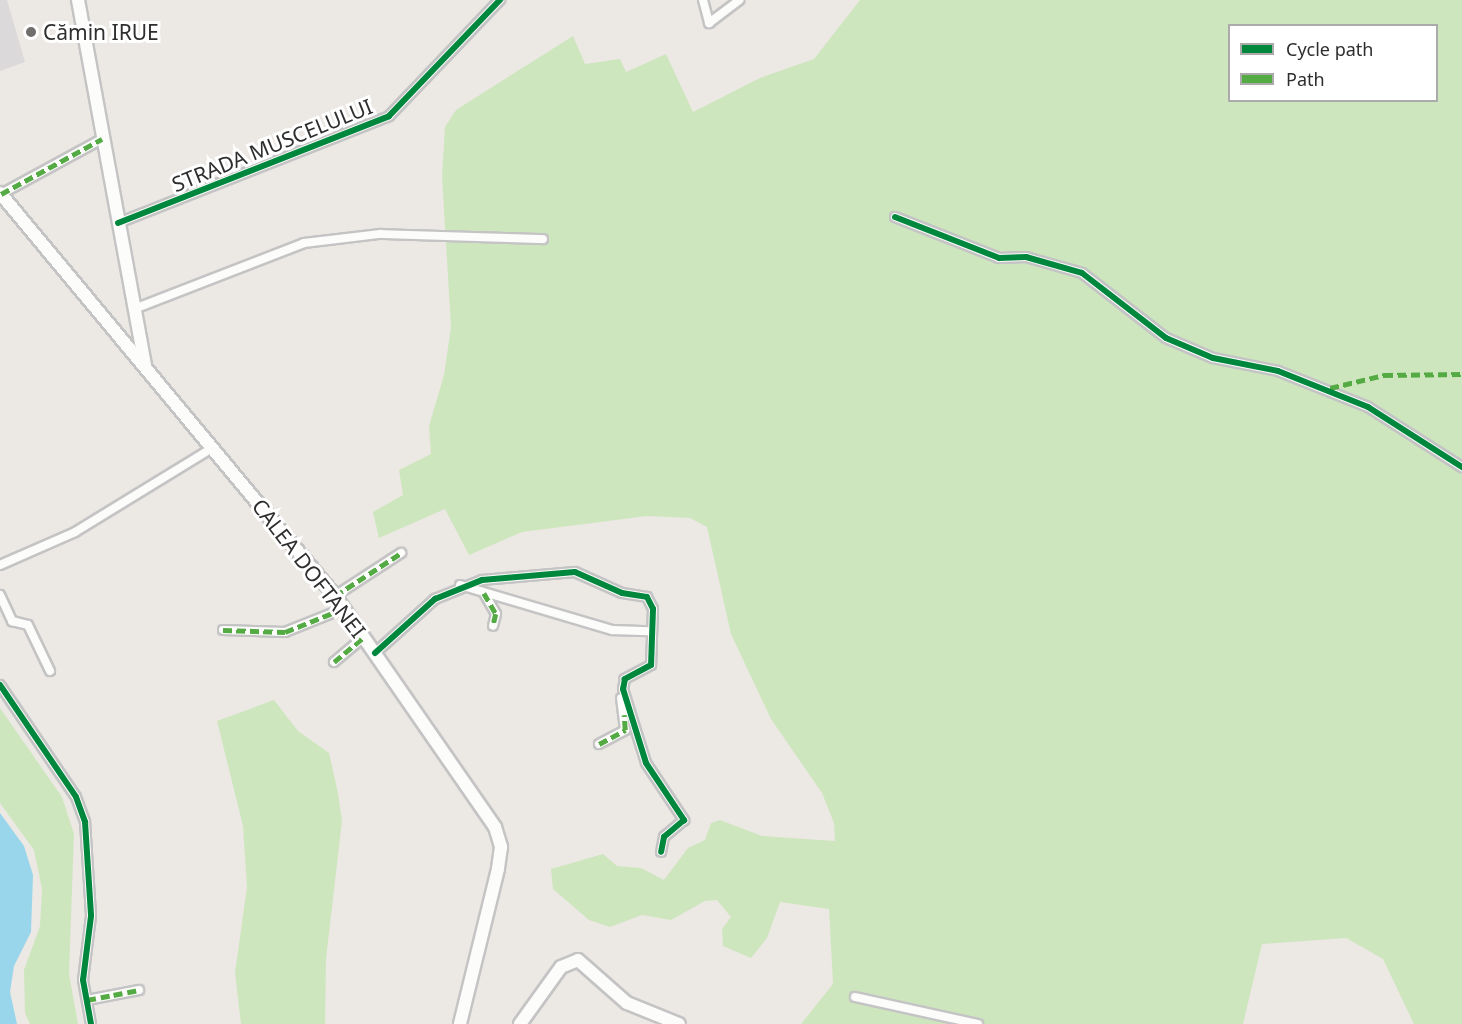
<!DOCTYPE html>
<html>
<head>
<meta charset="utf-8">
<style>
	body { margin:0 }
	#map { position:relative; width:1462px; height:1024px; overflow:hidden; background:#ece8e4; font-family:"Noto Sans",sans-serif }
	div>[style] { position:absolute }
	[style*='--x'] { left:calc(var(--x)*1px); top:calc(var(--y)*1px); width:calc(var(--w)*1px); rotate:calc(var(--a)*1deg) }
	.industrial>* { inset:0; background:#dcd9db }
	.green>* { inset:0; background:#cee6be }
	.water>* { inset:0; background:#99d6ec }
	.roads { filter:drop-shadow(2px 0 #c5c4c5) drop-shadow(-2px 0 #c5c4c5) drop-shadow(0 2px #c5c4c5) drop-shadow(0 -2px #c5c4c5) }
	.minor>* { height:8px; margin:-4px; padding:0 4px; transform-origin:4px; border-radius:4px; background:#fcfcfb }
	.secondary>* { height:12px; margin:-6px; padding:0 6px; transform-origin:6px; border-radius:6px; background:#fcfcfb }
	.quiet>* { height:4.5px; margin-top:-2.25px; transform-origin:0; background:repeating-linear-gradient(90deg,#54ab44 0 9px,transparent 0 13.5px) }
	.cycleway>* { height:6px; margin:-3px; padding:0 3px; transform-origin:3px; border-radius:3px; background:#00873e }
	.dots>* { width:16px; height:16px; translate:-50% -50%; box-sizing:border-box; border:3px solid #fff; border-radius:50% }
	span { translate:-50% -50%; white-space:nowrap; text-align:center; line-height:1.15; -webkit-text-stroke:6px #fff; paint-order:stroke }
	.poi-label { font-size:21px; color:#2e2e2e }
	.left { translate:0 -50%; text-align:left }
	.street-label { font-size:21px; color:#2e2e2e }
	.legend { position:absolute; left:1228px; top:24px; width:210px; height:78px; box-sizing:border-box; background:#fff; border:2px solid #ababab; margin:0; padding:8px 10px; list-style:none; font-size:18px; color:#2e2e2e }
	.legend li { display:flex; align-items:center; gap:12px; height:30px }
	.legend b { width:30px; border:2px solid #ababab }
</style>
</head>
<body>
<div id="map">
	<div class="industrial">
		<div style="clip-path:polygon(0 0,7px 0,25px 62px,0 71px)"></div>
	</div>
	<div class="green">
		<div style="clip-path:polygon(evenodd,860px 0,1462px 0,1462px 1024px,1414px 1024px,1383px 959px,1346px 938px,1262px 944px,1243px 1024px,801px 1024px,833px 984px,829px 909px,780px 902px,767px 938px,751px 958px,723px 946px,722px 929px,731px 917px,717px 900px,705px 901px,671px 920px,642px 915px,610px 927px,589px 920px,553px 889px,551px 869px,603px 854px,617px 866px,641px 868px,664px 880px,688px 848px,705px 840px,711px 823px,720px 820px,762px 836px,835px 841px,834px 823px,822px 793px,771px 719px,731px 634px,707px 527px,690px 518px,647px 516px,522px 532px,469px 555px,445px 509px,379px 538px,373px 512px,403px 495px,399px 470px,431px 454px,429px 426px,444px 375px,451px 327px,442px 176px,445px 127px,456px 110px,573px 36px,585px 64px,620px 59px,626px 72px,666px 54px,693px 112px,760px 78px,814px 59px,860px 0,1230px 26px,1436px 26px,1436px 100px,1230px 100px,1230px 26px)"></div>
		<div style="clip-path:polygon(274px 700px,298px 731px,329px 753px,338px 793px,342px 821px,326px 959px,325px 1024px,241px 1024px,235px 973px,247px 887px,243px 826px,217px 721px)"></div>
		<div style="clip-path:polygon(0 708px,62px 797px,74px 834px,69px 974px,78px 1024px,30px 1024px,25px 1013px,24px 970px,40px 926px,42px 889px,34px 850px,0 803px)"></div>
	</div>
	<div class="water">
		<div style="clip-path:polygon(0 813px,24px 846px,33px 875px,31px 932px,14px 966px,10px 992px,17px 1024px,0 1024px)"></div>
	</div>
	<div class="roads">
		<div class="minor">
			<div style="--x:703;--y:0;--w:24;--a:75"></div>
			<div style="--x:709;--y:23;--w:38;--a:-37"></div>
			<div style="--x:1;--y:194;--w:115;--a:-28.6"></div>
			<div style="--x:895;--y:217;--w:112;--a:21.5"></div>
			<div style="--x:999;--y:258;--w:27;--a:-2"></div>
			<div style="--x:1026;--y:257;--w:58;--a:15.9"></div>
			<div style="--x:1082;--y:273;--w:106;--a:37.7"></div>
			<div style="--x:1166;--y:338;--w:51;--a:23.1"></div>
			<div style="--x:1213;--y:358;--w:66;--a:11.3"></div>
			<div style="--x:1278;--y:371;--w:97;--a:21.8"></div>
			<div style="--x:1368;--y:407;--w:112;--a:32.6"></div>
			<div style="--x:118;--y:223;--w:291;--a:-21.5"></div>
			<div style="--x:389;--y:116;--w:161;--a:-46.3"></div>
			<div style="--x:134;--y:309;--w:182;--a:-21.2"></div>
			<div style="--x:304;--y:243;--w:77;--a:-6.8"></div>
			<div style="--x:380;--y:234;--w:163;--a:1.8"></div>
			<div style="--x:0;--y:565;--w:82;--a:-23.7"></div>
			<div style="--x:75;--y:532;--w:161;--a:-31.5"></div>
			<div style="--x:460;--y:585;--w:159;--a:16.5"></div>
			<div style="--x:612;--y:630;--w:37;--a:2"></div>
			<div style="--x:484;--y:593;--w:24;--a:60"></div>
			<div style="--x:496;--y:614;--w:12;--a:104"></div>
			<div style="--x:0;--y:595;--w:29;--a:65"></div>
			<div style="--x:12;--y:621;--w:16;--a:14"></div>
			<div style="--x:28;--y:625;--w:51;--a:64.4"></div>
			<div style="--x:335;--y:596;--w:79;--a:-33.1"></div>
			<div style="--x:223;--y:630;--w:62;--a:1.8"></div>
			<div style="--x:285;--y:632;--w:65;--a:-21.8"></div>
			<div style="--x:375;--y:653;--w:81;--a:-42"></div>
			<div style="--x:435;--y:599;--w:51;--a:-22"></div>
			<div style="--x:482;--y:580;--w:93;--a:-4.9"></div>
			<div style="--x:575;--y:572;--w:51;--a:24.1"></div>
			<div style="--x:622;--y:593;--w:25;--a:9"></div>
			<div style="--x:647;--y:597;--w:13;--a:63"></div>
			<div style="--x:653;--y:609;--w:56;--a:92"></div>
			<div style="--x:651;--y:665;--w:30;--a:152"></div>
			<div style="--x:625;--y:679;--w:10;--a:101"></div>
			<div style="--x:623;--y:689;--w:77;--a:72.7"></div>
			<div style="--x:646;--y:763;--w:69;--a:56.3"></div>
			<div style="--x:684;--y:820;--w:26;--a:140"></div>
			<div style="--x:664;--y:837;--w:15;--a:101"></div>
			<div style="--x:334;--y:662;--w:39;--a:-40"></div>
			<div style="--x:0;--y:685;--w:135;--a:55.8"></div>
			<div style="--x:76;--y:797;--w:27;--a:70"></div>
			<div style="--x:85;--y:822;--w:94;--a:86.3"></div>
			<div style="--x:91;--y:916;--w:64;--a:97.1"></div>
			<div style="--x:83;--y:980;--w:45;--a:79.7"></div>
			<div style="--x:599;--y:744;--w:30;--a:-28"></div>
			<div style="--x:625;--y:730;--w:32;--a:-97"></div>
			<div style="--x:855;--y:997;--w:126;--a:12.4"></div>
			<div style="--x:87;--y:1000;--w:53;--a:-10.9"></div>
		</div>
		<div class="secondary">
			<div style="--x:78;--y:0;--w:372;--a:79.6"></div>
			<div style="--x:0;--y:193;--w:524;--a:50.26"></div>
			<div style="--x:335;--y:596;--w:281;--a:55.3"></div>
			<div style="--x:495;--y:827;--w:21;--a:73"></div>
			<div style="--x:501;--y:847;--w:22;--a:98"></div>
			<div style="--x:498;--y:869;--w:160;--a:103.8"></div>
			<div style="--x:520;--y:1024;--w:70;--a:-54.3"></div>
			<div style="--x:561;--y:967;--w:18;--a:-22"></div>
			<div style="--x:578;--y:960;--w:65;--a:41.3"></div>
			<div style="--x:627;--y:1003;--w:56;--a:22"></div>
		</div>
	</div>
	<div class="quiet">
		<div style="--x:1;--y:194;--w:115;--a:-28.6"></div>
		<div style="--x:1330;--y:388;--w:56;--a:-13.5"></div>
		<div style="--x:1384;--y:375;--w:78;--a:-0.7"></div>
		<div style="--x:484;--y:593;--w:24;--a:60"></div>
		<div style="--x:496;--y:614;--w:12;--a:104"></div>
		<div style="--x:335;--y:596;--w:79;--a:-33.1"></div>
		<div style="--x:223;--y:630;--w:62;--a:1.8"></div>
		<div style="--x:285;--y:632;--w:65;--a:-21.8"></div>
		<div style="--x:334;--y:662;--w:39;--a:-40"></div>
		<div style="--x:599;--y:744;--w:30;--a:-28"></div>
		<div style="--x:625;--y:730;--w:15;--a:-94"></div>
		<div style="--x:87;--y:1000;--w:53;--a:-10.9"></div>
	</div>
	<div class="cycleway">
		<div style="--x:895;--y:217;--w:112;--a:21.5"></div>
		<div style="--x:999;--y:258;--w:27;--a:-2"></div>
		<div style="--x:1026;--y:257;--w:58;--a:15.9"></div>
		<div style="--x:1082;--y:273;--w:106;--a:37.7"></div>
		<div style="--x:1166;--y:338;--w:51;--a:23.1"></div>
		<div style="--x:1213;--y:358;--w:66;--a:11.3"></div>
		<div style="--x:1278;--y:371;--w:97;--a:21.8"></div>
		<div style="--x:1368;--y:407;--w:112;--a:32.6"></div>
		<div style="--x:118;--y:223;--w:291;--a:-21.5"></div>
		<div style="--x:389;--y:116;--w:161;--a:-46.3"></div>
		<div style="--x:375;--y:653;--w:81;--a:-42"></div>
		<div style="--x:435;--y:599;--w:51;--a:-22"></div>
		<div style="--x:482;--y:580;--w:93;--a:-4.9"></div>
		<div style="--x:575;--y:572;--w:51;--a:24.1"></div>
		<div style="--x:622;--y:593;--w:25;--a:9"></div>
		<div style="--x:647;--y:597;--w:13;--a:63"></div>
		<div style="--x:653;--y:609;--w:56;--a:92"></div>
		<div style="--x:651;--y:665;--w:30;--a:152"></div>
		<div style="--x:625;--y:679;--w:10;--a:101"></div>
		<div style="--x:623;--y:689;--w:77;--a:72.7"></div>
		<div style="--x:646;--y:763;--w:69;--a:56.3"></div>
		<div style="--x:684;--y:820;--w:26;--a:140"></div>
		<div style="--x:664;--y:837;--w:15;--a:101"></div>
		<div style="--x:0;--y:685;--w:135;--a:55.8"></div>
		<div style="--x:76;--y:797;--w:27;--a:70"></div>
		<div style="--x:85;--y:822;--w:94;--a:86.3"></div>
		<div style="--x:91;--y:916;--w:64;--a:97.1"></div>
		<div style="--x:83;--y:980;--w:45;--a:79.7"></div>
	</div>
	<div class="dots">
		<div style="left:31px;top:32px;background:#706f6e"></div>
	</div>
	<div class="poi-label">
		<span class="left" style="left:43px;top:32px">Cămin IRUE</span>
	</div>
	<div class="street-label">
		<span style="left:272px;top:145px;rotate:-22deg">STRADA MUSCELULUI</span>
		<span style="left:309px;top:568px;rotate:52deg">CALEA DOFTANEI</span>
	</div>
	<ul class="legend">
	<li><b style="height:8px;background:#00873e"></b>Cycle path</li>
	<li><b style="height:8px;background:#54ab44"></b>Path</li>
	</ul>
</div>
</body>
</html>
